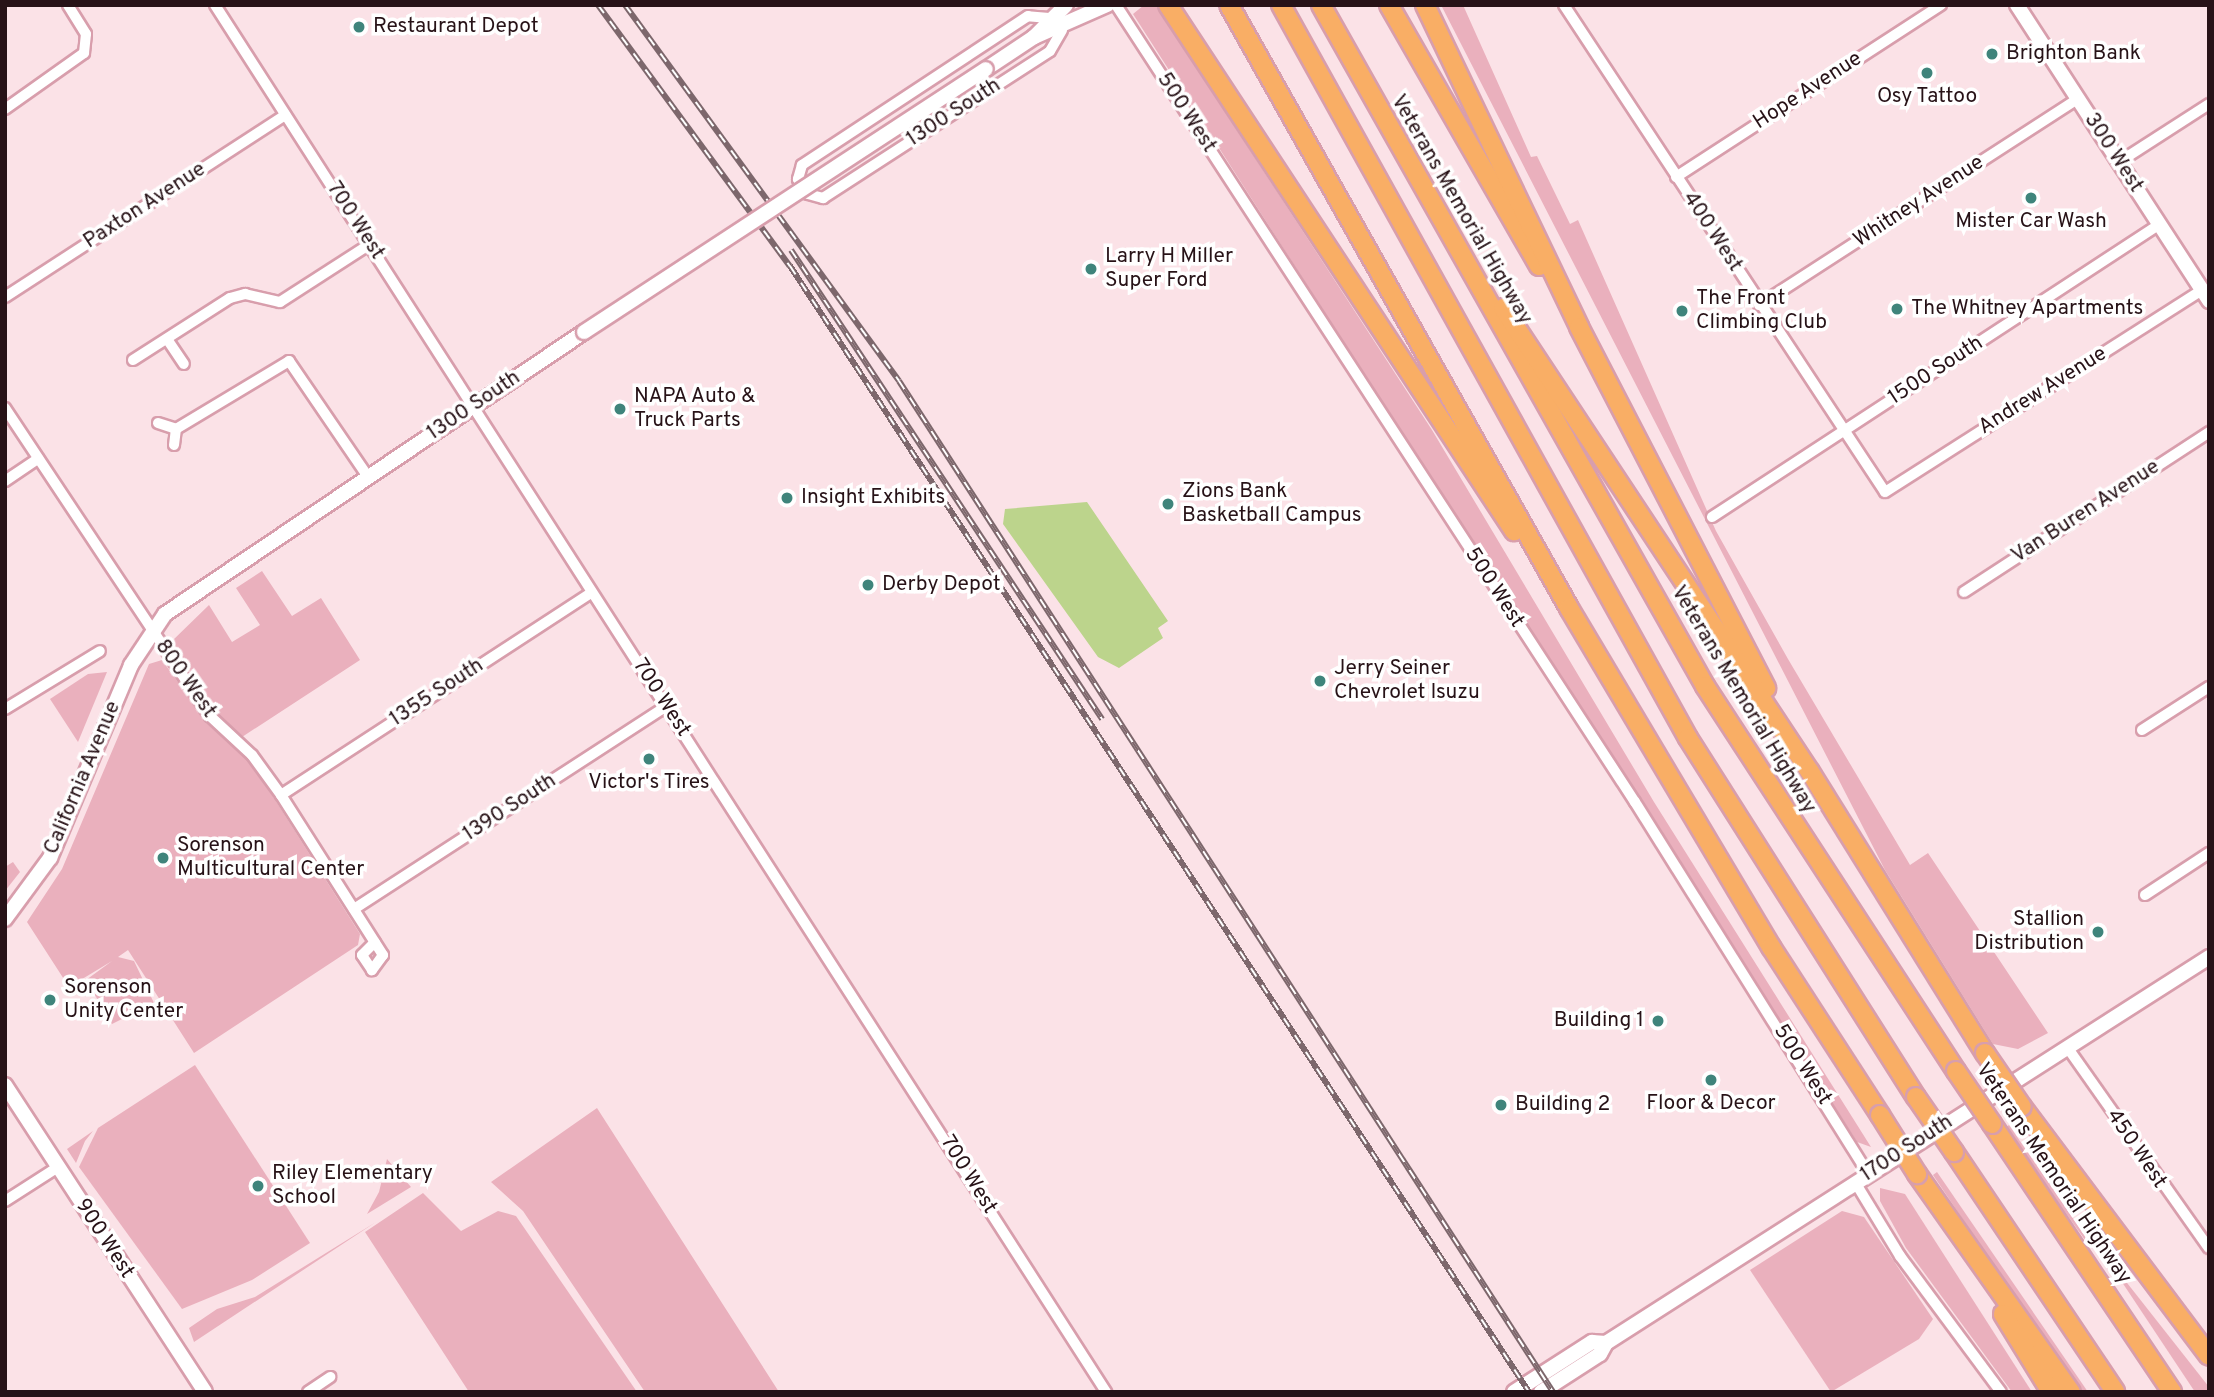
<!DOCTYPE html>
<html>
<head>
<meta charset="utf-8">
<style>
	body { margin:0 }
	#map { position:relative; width:2214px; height:1397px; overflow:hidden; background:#fbe2e7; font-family:Overpass,sans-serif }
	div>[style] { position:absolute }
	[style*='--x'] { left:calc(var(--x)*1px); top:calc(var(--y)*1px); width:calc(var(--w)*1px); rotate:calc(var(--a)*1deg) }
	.green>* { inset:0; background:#eab0bd }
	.water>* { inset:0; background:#bcd48c }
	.roads { filter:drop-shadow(2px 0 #d89eac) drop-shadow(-2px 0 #d89eac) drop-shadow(0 2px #d89eac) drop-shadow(0 -2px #d89eac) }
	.street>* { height:10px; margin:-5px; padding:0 5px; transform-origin:5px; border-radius:5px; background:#fff }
	.secondary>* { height:14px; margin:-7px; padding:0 7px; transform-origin:7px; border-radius:7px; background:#fff }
	.highway>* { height:18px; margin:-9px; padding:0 9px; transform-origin:9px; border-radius:9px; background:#f9ae65 }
	.rail>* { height:6px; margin-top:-3px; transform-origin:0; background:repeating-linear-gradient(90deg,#fff 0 10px,#7d676c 0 20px); box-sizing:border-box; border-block:2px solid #7d676c }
	.bridges { filter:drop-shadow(2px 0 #d89eac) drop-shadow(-2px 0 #d89eac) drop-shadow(0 2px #d89eac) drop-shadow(0 -2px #d89eac) }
	.secondary-bridge>* { height:14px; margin:-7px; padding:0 7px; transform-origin:7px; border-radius:7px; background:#fff }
	.highway-bridge>* { height:18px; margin:-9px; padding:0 9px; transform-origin:9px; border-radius:9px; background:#f9ae65 }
	.dots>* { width:19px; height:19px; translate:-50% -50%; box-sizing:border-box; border:4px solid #fff; border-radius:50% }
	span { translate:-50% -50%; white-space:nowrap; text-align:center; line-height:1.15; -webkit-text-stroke:7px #fff; paint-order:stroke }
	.poi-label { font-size:21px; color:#271217 }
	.left { translate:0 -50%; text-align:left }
	.right { translate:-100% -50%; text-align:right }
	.street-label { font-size:21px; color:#271217 }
	.frame { position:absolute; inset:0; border:7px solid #271217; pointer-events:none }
</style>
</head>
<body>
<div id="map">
	<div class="green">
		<div style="clip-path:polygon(1144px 5px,1157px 7px,1432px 430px,1654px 802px,1871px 1147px,1857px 1142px,1133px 14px)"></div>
		<div style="clip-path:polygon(1441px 5px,1463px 5px,1531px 157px,1537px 156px,1570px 224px,1578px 220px,1716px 531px,1788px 659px,1910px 865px,1928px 853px,2048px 1033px,2018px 1049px,1993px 1044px,1885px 870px)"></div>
		<div style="clip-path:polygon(262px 571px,292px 616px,321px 598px,360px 660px,242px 737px,217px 714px,171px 642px,209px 605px,232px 642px,260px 625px,236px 588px)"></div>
		<div style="clip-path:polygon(162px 660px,209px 725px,253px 765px,360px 934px,358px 945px,194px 1053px,128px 950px,118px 957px,134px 961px,154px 1003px,112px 1024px,86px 980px,112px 961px,69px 987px,27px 922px,62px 869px,149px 664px)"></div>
		<div style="clip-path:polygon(107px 672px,78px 742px,50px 699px,88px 674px)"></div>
		<div style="clip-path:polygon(13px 862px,20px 872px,5px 891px,5px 867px)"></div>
		<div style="clip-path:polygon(195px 1065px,310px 1243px,252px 1280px,182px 1309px,79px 1167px,98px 1128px)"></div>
		<div style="clip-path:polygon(597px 1108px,779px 1392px,645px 1392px,523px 1211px,491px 1182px)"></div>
		<div style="clip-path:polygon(2009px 1125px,2092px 1246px,2090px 1247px,2005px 1128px)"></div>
		<div style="clip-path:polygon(93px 1131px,85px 1141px,76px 1163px,67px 1149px)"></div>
		<div style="clip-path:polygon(387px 1159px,411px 1187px,367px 1214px,379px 1192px)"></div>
		<div style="clip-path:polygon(1937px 1172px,2088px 1392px,2079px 1392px,1933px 1175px)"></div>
		<div style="clip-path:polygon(1880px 1188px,1905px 1194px,2032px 1392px,2012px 1392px,1906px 1248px,1880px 1201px)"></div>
		<div style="clip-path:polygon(423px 1193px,461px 1231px,498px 1211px,516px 1216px,637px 1392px,469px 1392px,365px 1232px)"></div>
		<div style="clip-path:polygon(1842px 1211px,1864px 1217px,1933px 1319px,1919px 1339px,1831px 1392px,1750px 1270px)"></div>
		<div style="clip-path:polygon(376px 1222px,194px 1342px,189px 1328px,217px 1309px,255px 1297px)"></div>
		<div style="clip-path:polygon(2098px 1246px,2209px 1387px,2209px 1392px,2195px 1392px)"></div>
	</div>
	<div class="water">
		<div style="clip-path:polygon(1087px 502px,1168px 621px,1158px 628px,1163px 638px,1119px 668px,1098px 657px,1003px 524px,1005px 509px)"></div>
	</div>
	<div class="roads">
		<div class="street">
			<div style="--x:215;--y:5;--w:1649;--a:57.28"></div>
			<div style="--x:1116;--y:5;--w:951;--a:56.93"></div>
			<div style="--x:1635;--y:802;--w:439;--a:57.9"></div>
			<div style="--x:1564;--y:5;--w:583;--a:56.61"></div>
			<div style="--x:1885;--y:492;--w:376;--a:-32.5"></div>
			<div style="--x:1049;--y:18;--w:21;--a:-175"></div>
			<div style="--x:1028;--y:16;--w:271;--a:146.6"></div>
			<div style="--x:802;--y:165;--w:15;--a:106"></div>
			<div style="--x:798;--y:179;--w:18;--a:56"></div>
			<div style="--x:808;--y:194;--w:16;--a:15"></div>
			<div style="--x:823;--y:198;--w:270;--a:-32.9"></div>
			<div style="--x:1050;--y:51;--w:24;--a:-60"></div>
			<div style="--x:5;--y:109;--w:97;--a:-35.3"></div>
			<div style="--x:84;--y:53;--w:19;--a:-84"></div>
			<div style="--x:86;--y:34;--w:34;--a:-122"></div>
			<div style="--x:2119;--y:162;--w:107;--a:-32.8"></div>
			<div style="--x:1676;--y:177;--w:316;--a:-33"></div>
			<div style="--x:5;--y:297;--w:334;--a:-33"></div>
			<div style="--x:1759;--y:305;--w:380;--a:-32.9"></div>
			<div style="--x:167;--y:339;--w:30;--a:56"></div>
			<div style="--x:133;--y:360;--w:115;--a:-32.6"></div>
			<div style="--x:230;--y:298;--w:16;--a:-15"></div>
			<div style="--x:245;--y:294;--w:36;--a:13"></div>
			<div style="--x:280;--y:302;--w:107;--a:-32.8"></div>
			<div style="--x:5;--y:408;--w:370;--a:56.4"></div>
			<div style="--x:210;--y:716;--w:57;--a:42.9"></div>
			<div style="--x:252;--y:755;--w:49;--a:54.1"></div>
			<div style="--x:281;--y:795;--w:190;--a:57.5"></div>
			<div style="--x:383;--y:955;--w:19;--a:126"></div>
			<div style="--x:372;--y:970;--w:18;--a:-124"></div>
			<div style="--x:362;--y:955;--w:18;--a:-45"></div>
			<div style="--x:158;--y:423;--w:19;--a:18"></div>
			<div style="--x:174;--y:445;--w:16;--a:-83"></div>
			<div style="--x:176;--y:429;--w:132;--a:-31"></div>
			<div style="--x:289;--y:361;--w:140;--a:55.7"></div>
			<div style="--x:5;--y:481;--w:40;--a:-34"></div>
			<div style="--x:1712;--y:517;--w:535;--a:-33.19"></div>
			<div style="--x:1964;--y:592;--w:293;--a:-33.1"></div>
			<div style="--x:5;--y:709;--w:111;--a:-31.4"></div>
			<div style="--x:2142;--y:730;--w:80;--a:-32.7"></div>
			<div style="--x:281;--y:795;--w:371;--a:-33.1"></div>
			<div style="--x:2145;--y:895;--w:77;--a:-33.3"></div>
			<div style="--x:354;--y:909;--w:373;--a:-33"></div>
			<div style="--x:2067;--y:1047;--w:246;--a:54.8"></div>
			<div style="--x:1855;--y:1182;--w:87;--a:58.7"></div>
			<div style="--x:1900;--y:1256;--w:169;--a:53.4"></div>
			<div style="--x:5;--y:1201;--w:63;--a:-32.7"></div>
			<div style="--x:308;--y:1392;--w:27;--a:-34"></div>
		</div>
		<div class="secondary">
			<div style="--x:2017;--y:5;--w:353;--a:57"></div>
			<div style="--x:1034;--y:37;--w:80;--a:-23.7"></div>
			<div style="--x:986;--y:69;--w:58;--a:-33.7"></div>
			<div style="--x:1034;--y:37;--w:45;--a:-45"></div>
			<div style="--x:5;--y:919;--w:76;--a:-53.6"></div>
			<div style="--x:50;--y:858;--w:209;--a:-67.2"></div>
			<div style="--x:131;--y:665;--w:61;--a:-56.3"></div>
			<div style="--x:165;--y:614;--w:505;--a:-33.94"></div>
			<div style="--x:5;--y:1085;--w:366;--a:56.9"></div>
			<div style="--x:1514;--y:1392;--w:93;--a:-32.7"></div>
			<div style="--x:1592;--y:1342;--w:14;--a:4"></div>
			<div style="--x:1541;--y:1392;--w:70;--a:-32.8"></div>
			<div style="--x:1600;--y:1354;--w:13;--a:-61"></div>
			<div style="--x:1606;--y:1343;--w:716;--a:-32.62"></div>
		</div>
		<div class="highway">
			<div style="--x:1168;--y:5;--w:630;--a:56.66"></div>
			<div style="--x:1229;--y:5;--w:692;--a:60.58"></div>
			<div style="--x:1569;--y:608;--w:395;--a:59.2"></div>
			<div style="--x:1771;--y:947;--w:200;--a:57"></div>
			<div style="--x:1281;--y:5;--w:838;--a:60.96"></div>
			<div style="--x:1688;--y:738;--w:425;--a:57.6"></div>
			<div style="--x:1321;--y:5;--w:782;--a:60.58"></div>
			<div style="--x:1705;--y:686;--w:460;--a:56.9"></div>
			<div style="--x:1389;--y:5;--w:301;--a:60.1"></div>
			<div style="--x:1425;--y:5;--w:357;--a:64.4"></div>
			<div style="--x:1579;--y:327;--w:407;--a:62.6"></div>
			<div style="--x:1503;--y:308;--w:556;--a:56.51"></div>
			<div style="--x:1810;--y:772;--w:331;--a:58.1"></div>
			<div style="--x:2022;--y:1107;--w:311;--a:53.1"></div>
			<div style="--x:1992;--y:1124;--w:323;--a:56.1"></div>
			<div style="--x:1954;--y:1152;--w:289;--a:56.1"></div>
			<div style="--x:1917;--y:1174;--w:267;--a:54.8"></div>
			<div style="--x:2003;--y:1314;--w:92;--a:58.4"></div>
		</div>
	</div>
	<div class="rail">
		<div style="--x:598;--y:5;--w:324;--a:53.7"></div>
		<div style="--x:790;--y:266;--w:1347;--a:56.72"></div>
		<div style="--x:625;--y:5;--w:465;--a:53.9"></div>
		<div style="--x:899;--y:381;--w:1204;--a:57.1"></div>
		<div style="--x:791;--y:250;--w:563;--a:56.45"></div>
	</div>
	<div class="bridges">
		<div class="secondary-bridge">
			<div style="--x:584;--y:332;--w:480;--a:-33.2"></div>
		</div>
		<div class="highway-bridge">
			<div style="--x:1985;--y:1053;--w:65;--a:55.6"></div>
			<div style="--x:1956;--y:1071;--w:64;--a:55.8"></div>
			<div style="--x:1916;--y:1097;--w:67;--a:55.4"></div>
			<div style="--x:1880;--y:1115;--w:70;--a:57.9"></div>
		</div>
	</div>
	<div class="dots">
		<div style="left:359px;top:27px;background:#3f847b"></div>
		<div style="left:1992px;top:54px;background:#3f847b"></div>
		<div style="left:1927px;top:73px;background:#3f847b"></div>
		<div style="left:2031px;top:198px;background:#3f847b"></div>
		<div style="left:1091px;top:269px;background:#3f847b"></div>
		<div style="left:1897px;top:309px;background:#3f847b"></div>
		<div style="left:1682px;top:311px;background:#3f847b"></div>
		<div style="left:620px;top:409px;background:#3f847b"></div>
		<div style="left:787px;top:498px;background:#3f847b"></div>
		<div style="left:1168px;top:504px;background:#3f847b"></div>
		<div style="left:868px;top:585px;background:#3f847b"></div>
		<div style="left:1320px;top:681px;background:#3f847b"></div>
		<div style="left:649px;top:759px;background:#3f847b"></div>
		<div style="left:163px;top:858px;background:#3f847b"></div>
		<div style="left:2098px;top:932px;background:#3f847b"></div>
		<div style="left:50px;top:1000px;background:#3f847b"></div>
		<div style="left:1658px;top:1021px;background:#3f847b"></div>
		<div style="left:1711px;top:1080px;background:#3f847b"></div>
		<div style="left:1501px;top:1105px;background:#3f847b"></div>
		<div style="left:258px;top:1186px;background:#3f847b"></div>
	</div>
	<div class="poi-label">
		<span class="left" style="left:373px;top:27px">Restaurant Depot</span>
		<span class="left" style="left:2006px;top:54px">Brighton Bank</span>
		<span style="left:1927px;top:97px">Osy Tattoo</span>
		<span style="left:2031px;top:222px">Mister Car Wash</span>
		<span class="left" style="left:1105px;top:269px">Larry H Miller<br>Super Ford</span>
		<span class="left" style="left:1696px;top:311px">The Front<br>Climbing Club</span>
		<span class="left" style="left:1911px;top:309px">The Whitney Apartments</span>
		<span class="left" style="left:634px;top:409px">NAPA Auto &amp;<br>Truck Parts</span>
		<span class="left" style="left:1182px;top:504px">Zions Bank<br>Basketball Campus</span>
		<span class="left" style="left:801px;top:498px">Insight Exhibits</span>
		<span class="left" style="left:882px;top:585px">Derby Depot</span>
		<span class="left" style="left:1334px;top:681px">Jerry Seiner<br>Chevrolet Isuzu</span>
		<span style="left:649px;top:783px">Victor's Tires</span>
		<span class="left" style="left:177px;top:858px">Sorenson<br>Multicultural Center</span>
		<span class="right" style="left:2084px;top:932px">Stallion<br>Distribution</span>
		<span class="left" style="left:64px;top:1000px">Sorenson<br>Unity Center</span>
		<span class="right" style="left:1644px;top:1021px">Building 1</span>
		<span style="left:1711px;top:1104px">Floor &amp; Decor</span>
		<span class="left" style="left:1515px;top:1105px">Building 2</span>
		<span class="left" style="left:272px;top:1186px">Riley Elementary<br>School</span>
	</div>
	<div class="street-label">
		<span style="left:1808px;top:91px;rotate:-33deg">Hope Avenue</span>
		<span style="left:954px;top:113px;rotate:-33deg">1300 South</span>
		<span style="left:1186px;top:113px;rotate:57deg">500 West</span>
		<span style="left:2113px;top:153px;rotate:57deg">300 West</span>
		<span style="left:1919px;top:202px;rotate:-33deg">Whitney Avenue</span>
		<span style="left:145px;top:206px;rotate:-33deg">Paxton Avenue</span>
		<span style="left:1461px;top:210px;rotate:60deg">Veterans Memorial Highway</span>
		<span style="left:355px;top:221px;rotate:57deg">700 West</span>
		<span style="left:1712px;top:232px;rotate:57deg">400 West</span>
		<span style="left:1936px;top:371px;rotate:-33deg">1500 South</span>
		<span style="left:2043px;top:391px;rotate:-32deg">Andrew Avenue</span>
		<span style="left:474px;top:406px;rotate:-34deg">1300 South</span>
		<span style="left:2086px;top:512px;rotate:-33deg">Van Buren Avenue</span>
		<span style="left:1494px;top:588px;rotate:57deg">500 West</span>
		<span style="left:185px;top:679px;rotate:55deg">800 West</span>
		<span style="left:437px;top:693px;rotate:-33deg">1355 South</span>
		<span style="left:661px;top:698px;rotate:57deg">700 West</span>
		<span style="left:1743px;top:700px;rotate:59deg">Veterans Memorial Highway</span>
		<span style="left:83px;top:778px;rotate:-67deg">California Avenue</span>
		<span style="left:510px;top:808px;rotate:-33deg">1390 South</span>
		<span style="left:1802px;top:1065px;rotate:58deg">500 West</span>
		<span style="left:1907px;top:1149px;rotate:-33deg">1700 South</span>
		<span style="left:2136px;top:1149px;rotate:56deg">450 West</span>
		<span style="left:2053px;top:1174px;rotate:56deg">Veterans Memorial Highway</span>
		<span style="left:968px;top:1175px;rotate:58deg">700 West</span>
		<span style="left:104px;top:1239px;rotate:57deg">900 West</span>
	</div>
	<div class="frame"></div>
</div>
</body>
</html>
